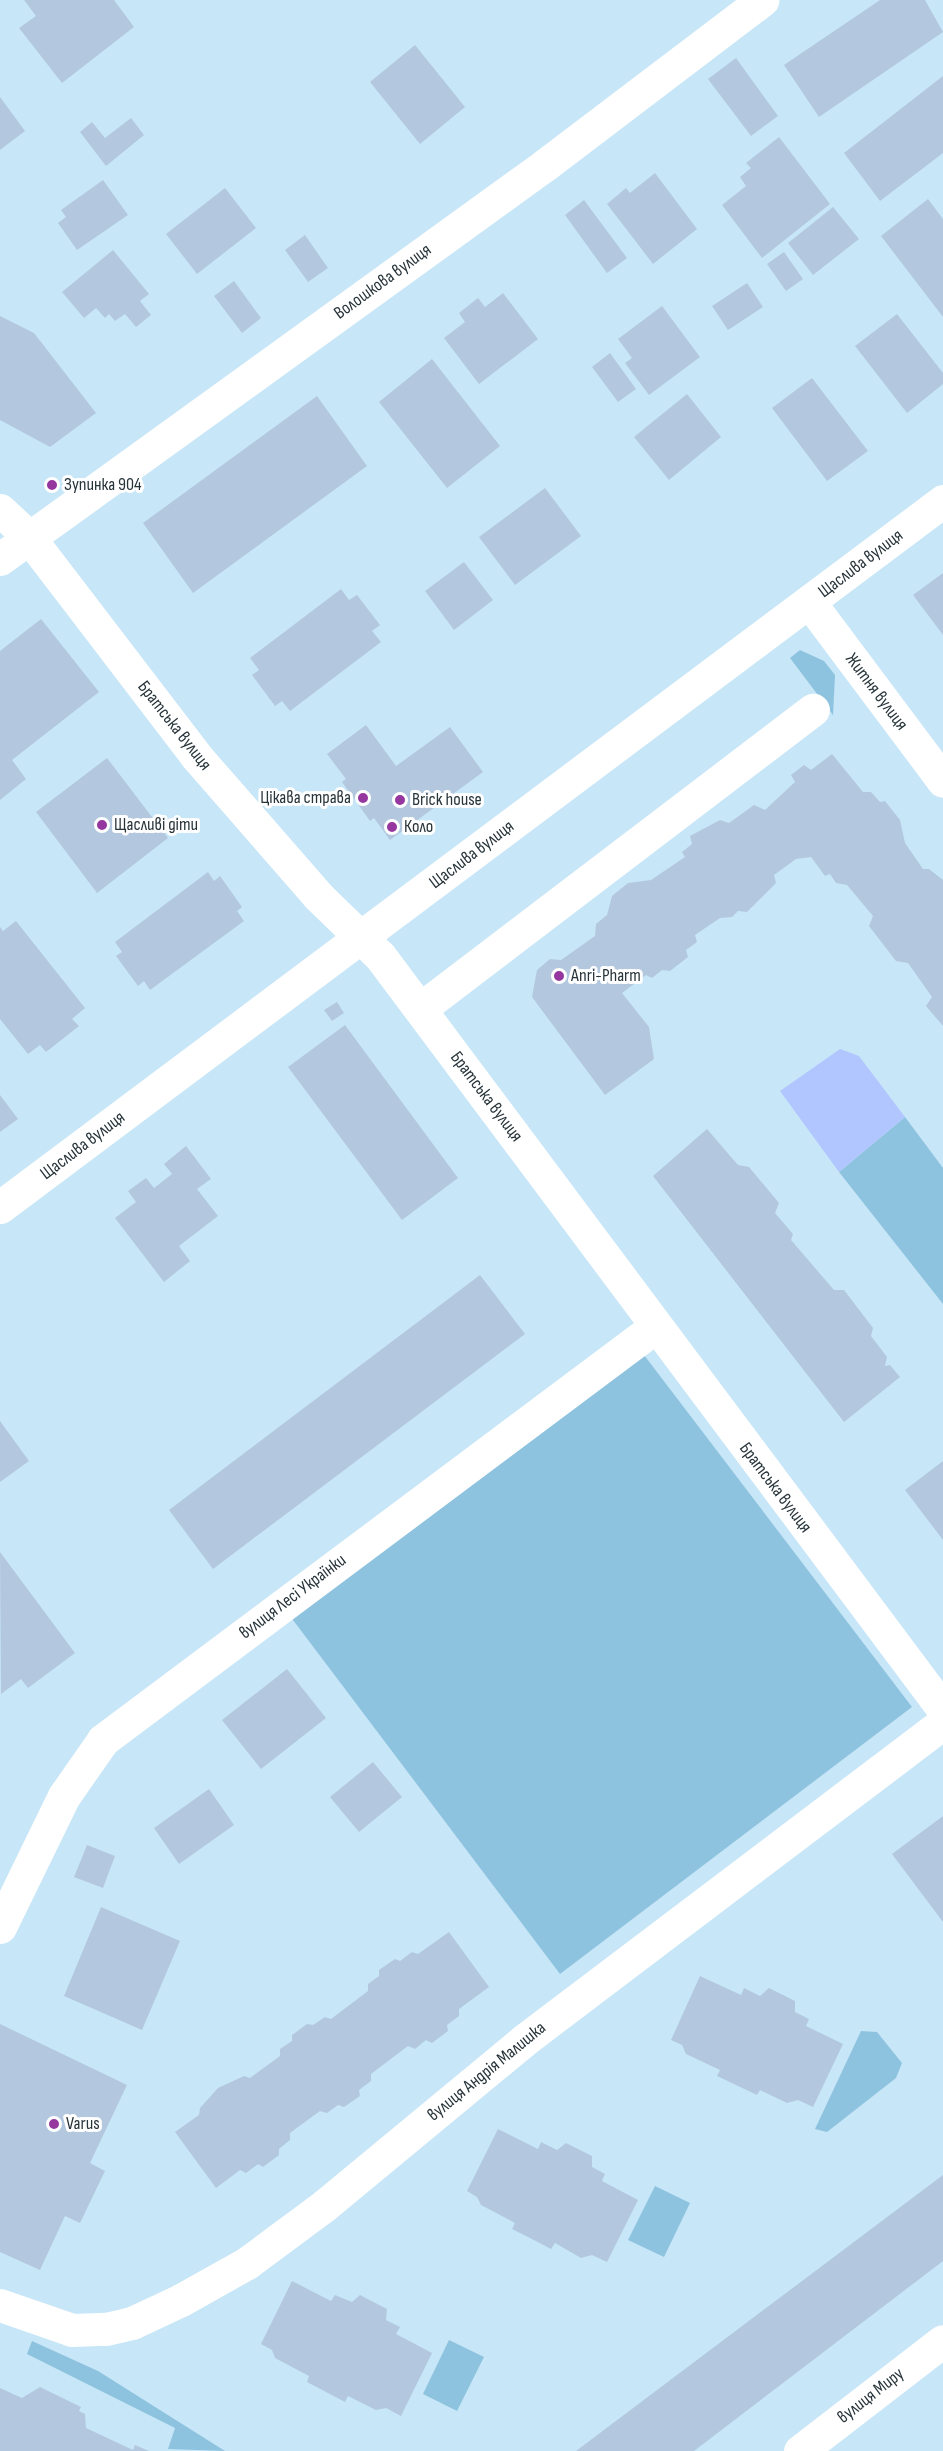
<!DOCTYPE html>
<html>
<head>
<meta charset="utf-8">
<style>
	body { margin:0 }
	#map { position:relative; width:943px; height:2451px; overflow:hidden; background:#c7e6f7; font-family:"Sofia Sans Condensed",sans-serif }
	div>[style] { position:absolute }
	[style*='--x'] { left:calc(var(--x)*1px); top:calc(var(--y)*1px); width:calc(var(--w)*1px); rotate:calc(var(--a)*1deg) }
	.green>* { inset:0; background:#8ec3df }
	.water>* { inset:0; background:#b1c6ff }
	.building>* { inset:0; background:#b3c8df }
	.minor>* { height:33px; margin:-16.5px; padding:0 16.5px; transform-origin:16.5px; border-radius:16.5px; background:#fff }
	.dots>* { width:16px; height:16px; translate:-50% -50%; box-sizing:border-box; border:3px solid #fff; border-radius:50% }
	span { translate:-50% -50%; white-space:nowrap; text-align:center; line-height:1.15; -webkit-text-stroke:6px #fff; paint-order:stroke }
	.street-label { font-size:18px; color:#27343a }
	.poi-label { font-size:18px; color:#27343a }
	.left { translate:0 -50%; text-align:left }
	.right { translate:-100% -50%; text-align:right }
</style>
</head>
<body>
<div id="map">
	<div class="green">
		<div style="clip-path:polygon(800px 650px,824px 661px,835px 675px,833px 715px,790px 658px)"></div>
		<div style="clip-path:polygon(905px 1117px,943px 1168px,943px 1304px,839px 1172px)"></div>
		<div style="clip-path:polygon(644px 1355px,912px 1707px,560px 1974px,290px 1616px)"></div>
		<div style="clip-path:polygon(861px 2031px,877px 2032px,902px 2063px,896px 2078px,827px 2132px,815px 2129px)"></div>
		<div style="clip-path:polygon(655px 2186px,690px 2203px,664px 2257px,628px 2240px)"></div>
		<div style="clip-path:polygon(449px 2340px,484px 2357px,457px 2411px,423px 2394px)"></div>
		<div style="clip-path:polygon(32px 2341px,98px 2371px,225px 2451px,168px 2449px,175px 2428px,27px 2354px)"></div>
	</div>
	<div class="water">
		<div style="clip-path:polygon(840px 1049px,859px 1056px,905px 1117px,839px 1172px,780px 1091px)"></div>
	</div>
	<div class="building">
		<div style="clip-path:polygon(24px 0,114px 0,134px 27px,62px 83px,19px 28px,36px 16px)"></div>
		<div style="clip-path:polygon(880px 0,925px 0,943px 32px,819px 117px,784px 65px)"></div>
		<div style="clip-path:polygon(415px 45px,465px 107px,420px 144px,370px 82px)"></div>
		<div style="clip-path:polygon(736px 58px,778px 116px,751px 136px,708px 79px)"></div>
		<div style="clip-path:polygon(943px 76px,943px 153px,880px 201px,844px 153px)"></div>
		<div style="clip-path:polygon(0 97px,25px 131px,0 150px)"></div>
		<div style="clip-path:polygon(131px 118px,144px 135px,106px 166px,80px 132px,92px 122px,105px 138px)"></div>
		<div style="clip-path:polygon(779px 137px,830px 204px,762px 258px,722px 205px,746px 186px,740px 177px,751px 168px,746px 163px)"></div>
		<div style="clip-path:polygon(655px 173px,697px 229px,653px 264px,607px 204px,626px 188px,630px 193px)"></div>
		<div style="clip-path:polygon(103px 180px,128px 215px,77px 250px,58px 223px,66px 217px,61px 210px)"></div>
		<div style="clip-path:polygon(225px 188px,256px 228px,197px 274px,166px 234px)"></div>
		<div style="clip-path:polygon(928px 199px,943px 219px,943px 317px,881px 236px)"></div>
		<div style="clip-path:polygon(584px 200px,627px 258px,607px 273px,565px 215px)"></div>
		<div style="clip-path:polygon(833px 207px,859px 239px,813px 275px,788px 243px)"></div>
		<div style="clip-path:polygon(305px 235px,328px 268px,308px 282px,285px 250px)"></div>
		<div style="clip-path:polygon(113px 250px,149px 294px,140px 301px,151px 315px,136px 327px,125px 314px,115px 321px,109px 314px,105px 318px,96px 308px,84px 318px,62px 292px)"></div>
		<div style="clip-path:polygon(784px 252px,803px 279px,786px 291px,767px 264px)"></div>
		<div style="clip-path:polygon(234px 281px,261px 318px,242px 333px,214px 296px)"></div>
		<div style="clip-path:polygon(747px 283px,763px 307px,728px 330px,712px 306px)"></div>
		<div style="clip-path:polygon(503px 293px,538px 339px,479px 384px,444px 338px,465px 322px,459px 313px,478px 298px,485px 307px)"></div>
		<div style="clip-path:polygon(662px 306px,700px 357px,649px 395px,625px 363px,632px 358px,618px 339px)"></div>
		<div style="clip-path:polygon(897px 314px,943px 373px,943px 384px,907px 413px,855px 346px)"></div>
		<div style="clip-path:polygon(0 316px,34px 333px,96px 413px,50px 447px,0 420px)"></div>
		<div style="clip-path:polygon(610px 353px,636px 389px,618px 402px,592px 367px)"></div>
		<div style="clip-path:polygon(432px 359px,500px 446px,447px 488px,379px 402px)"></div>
		<div style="clip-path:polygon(812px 378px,868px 451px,827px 481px,772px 408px)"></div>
		<div style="clip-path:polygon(687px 394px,721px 437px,669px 480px,634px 437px)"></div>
		<div style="clip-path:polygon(317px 396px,367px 466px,193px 593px,143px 523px)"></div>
		<div style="clip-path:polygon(545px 488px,581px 536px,515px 585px,479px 537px)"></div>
		<div style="clip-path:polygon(464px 562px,493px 600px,454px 630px,425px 591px)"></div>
		<div style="clip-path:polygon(943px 573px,943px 635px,913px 595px)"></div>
		<div style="clip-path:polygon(341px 589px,349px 600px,357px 595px,380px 625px,372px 631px,381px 642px,290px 711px,282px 701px,275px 706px,252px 675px,259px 670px,250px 658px)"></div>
		<div style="clip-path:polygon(41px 619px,99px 692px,12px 760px,26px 779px,0 800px,0 651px)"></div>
		<div style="clip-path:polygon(366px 725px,396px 766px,450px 727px,483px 772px,390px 840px,374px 818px,370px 821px,342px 782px,346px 779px,327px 754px)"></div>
		<div style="clip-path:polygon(832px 754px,863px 792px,871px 792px,880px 802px,885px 801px,900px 820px,905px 843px,923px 869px,929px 869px,943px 880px,943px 1026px,926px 1006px,932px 997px,908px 963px,896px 961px,869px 926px,873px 916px,847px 885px,836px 883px,830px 874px,825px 876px,811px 857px,796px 859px,774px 875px,776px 883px,747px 912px,738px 911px,732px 917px,720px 918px,695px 935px,697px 942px,686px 950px,688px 957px,670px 971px,662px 970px,652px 978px,646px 975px,622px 993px,649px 1027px,654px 1059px,605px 1095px,532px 997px,537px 970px,550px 959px,561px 960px,595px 936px,596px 924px,607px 915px,612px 896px,628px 883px,651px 880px,685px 857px,682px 852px,692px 844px,690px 836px,720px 820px,729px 823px,754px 805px,765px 810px,795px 782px,791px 775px,804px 765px,811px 770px)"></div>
		<div style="clip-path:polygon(107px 758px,168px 838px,97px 893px,36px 812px)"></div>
		<div style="clip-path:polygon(208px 872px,214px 881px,220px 876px,242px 907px,237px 911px,244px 921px,150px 990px,144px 981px,138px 986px,116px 956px,122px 952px,115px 942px)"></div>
		<div style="clip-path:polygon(16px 921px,85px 1008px,72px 1019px,79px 1026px,46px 1052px,40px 1045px,28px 1054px,0 1019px,0 927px,3px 931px)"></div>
		<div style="clip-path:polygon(337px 1002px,344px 1013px,332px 1021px,324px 1010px)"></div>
		<div style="clip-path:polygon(345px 1025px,458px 1178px,402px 1220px,288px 1067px)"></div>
		<div style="clip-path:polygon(0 1095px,18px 1119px,0 1132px)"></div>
		<div style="clip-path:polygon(707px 1129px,738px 1165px,749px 1167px,779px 1203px,775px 1213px,793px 1234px,791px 1240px,834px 1290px,844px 1290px,873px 1328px,871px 1336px,887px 1357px,885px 1366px,890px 1365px,900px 1377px,844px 1422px,653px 1176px)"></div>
		<div style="clip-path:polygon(186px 1146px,211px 1179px,197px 1189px,218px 1216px,179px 1246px,190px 1261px,164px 1282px,115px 1218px,136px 1202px,128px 1191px,146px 1178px,154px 1188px,172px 1174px,164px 1164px)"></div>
		<div style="clip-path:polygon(480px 1275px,525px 1334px,213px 1569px,169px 1510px)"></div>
		<div style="clip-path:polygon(0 1421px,29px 1461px,0 1482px)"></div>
		<div style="clip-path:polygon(943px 1461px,943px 1540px,905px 1490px)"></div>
		<div style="clip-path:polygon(0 1552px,75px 1653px,28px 1688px,21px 1679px,1px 1694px)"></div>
		<div style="clip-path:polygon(287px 1669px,326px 1718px,261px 1769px,222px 1720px)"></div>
		<div style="clip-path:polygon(373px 1762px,402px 1797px,359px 1832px,330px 1797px)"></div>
		<div style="clip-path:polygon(209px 1789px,234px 1825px,179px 1864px,154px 1828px)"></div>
		<div style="clip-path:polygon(943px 1816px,943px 1922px,892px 1854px)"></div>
		<div style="clip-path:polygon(87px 1845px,115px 1856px,103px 1888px,74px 1877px)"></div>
		<div style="clip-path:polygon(101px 1907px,180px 1941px,142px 2030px,64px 1996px)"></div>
		<div style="clip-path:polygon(449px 1932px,489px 1987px,459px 2009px,459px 2016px,447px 2025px,448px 2031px,432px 2043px,426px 2040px,415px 2049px,408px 2046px,371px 2074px,371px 2081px,359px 2090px,360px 2096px,344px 2107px,338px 2105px,327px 2113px,320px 2111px,290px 2133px,290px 2140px,279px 2149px,279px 2155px,263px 2167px,258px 2164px,246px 2173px,240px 2170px,216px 2188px,175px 2132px,199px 2115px,200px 2108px,218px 2088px,244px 2076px,250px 2078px,280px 2056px,280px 2049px,292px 2041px,292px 2035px,307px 2024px,313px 2025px,325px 2017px,331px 2019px,368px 1991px,368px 1984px,379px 1976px,379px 1970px,395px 1959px,400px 1961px,412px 1952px,418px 1954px)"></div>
		<div style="clip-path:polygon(700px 1976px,741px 1995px,744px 1988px,760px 1996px,769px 1988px,795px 2001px,795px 2012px,809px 2019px,806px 2026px,843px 2044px,813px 2107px,798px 2100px,787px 2103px,760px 2090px,757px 2095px,717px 2076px,720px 2070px,686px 2054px,682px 2045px,671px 2040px)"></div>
		<div style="clip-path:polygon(0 2024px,127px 2085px,90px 2163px,105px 2171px,80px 2223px,65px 2216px,40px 2270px,0 2252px)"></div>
		<div style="clip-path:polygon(498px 2129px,538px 2149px,541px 2142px,557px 2150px,566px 2143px,592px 2156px,592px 2167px,605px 2174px,602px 2181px,638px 2200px,607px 2262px,592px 2255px,581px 2258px,555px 2243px,551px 2249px,532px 2239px,512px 2229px,515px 2223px,481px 2205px,477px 2197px,467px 2191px)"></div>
		<div style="clip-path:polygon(943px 2175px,943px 2261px,694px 2451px,576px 2451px)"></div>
		<div style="clip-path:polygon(292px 2281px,331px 2301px,335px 2295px,352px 2302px,360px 2295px,387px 2309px,386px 2320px,400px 2327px,396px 2334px,432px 2353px,401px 2416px,386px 2408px,376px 2410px,348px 2396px,345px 2402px,307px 2382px,309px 2376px,275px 2358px,272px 2350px,261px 2344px)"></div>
		<div style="clip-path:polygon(40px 2387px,81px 2407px,79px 2411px,85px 2414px,86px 2428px,133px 2450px,135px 2445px,149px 2451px,0 2451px,0 2388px,22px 2398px)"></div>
	</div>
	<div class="minor">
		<div style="--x:0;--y:510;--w:38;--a:43"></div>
		<div style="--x:28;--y:536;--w:277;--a:52.6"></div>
		<div style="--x:196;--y:756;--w:186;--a:48.9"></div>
		<div style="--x:318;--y:896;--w:86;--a:44.1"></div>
		<div style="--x:380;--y:956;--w:940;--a:53.22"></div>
		<div style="--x:0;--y:559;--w:673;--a:-35.86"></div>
		<div style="--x:545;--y:165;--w:273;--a:-37.2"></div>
		<div style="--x:810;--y:603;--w:222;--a:53.2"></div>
		<div style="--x:420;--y:1009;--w:494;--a:-37.3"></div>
		<div style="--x:0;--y:1207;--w:1178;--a:-36.82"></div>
		<div style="--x:0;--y:1927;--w:146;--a:-64"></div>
		<div style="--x:64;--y:1796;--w:68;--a:-55.1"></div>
		<div style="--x:103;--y:1740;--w:689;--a:-36.8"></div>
		<div style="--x:0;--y:2305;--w:76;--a:19.1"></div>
		<div style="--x:72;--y:2330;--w:34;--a:-2"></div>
		<div style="--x:106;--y:2329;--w:27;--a:-13"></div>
		<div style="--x:132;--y:2323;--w:54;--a:-25.1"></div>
		<div style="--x:181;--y:2300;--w:76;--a:-29.3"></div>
		<div style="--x:247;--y:2263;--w:97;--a:-36.6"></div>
		<div style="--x:325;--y:2205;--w:257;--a:-39.6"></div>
		<div style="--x:523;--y:2041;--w:527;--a:-37.13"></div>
		<div style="--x:800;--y:2451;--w:180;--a:-37.6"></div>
	</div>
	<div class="dots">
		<div style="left:52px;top:485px;background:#96379f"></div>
		<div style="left:363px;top:798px;background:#96379f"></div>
		<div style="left:400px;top:800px;background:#96379f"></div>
		<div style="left:102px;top:825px;background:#96379f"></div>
		<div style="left:392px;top:827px;background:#96379f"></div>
		<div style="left:559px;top:976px;background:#96379f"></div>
		<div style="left:54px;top:2124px;background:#96379f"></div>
	</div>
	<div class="street-label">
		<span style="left:383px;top:282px;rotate:-36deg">Волошкова вулиця</span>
		<span style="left:861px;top:564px;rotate:-37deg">Щаслива вулиця</span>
		<span style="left:876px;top:692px;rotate:53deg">Житня вулиця</span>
		<span style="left:174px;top:726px;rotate:52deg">Братська вулиця</span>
		<span style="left:472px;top:855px;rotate:-37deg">Щаслива вулиця</span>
		<span style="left:486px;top:1097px;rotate:53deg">Братська вулиця</span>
		<span style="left:83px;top:1146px;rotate:-37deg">Щаслива вулиця</span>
		<span style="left:775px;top:1488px;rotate:53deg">Братська вулиця</span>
		<span style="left:293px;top:1597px;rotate:-37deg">вулиця Лесі Українки</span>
		<span style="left:487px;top:2072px;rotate:-39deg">вулиця Андрія Малишка</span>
		<span style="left:871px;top:2396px;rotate:-38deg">вулиця Миру</span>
	</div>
	<div class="poi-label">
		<span class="left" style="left:64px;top:485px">Зупинка 904</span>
		<span class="right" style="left:351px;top:798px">Цікава страва</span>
		<span class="left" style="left:412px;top:800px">Brick house</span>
		<span class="left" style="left:114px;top:825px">Щасливі діти</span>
		<span class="left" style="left:404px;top:827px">Коло</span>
		<span class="left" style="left:571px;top:976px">Anri-Pharm</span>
		<span class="left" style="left:66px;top:2124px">Varus</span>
	</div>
</div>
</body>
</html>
